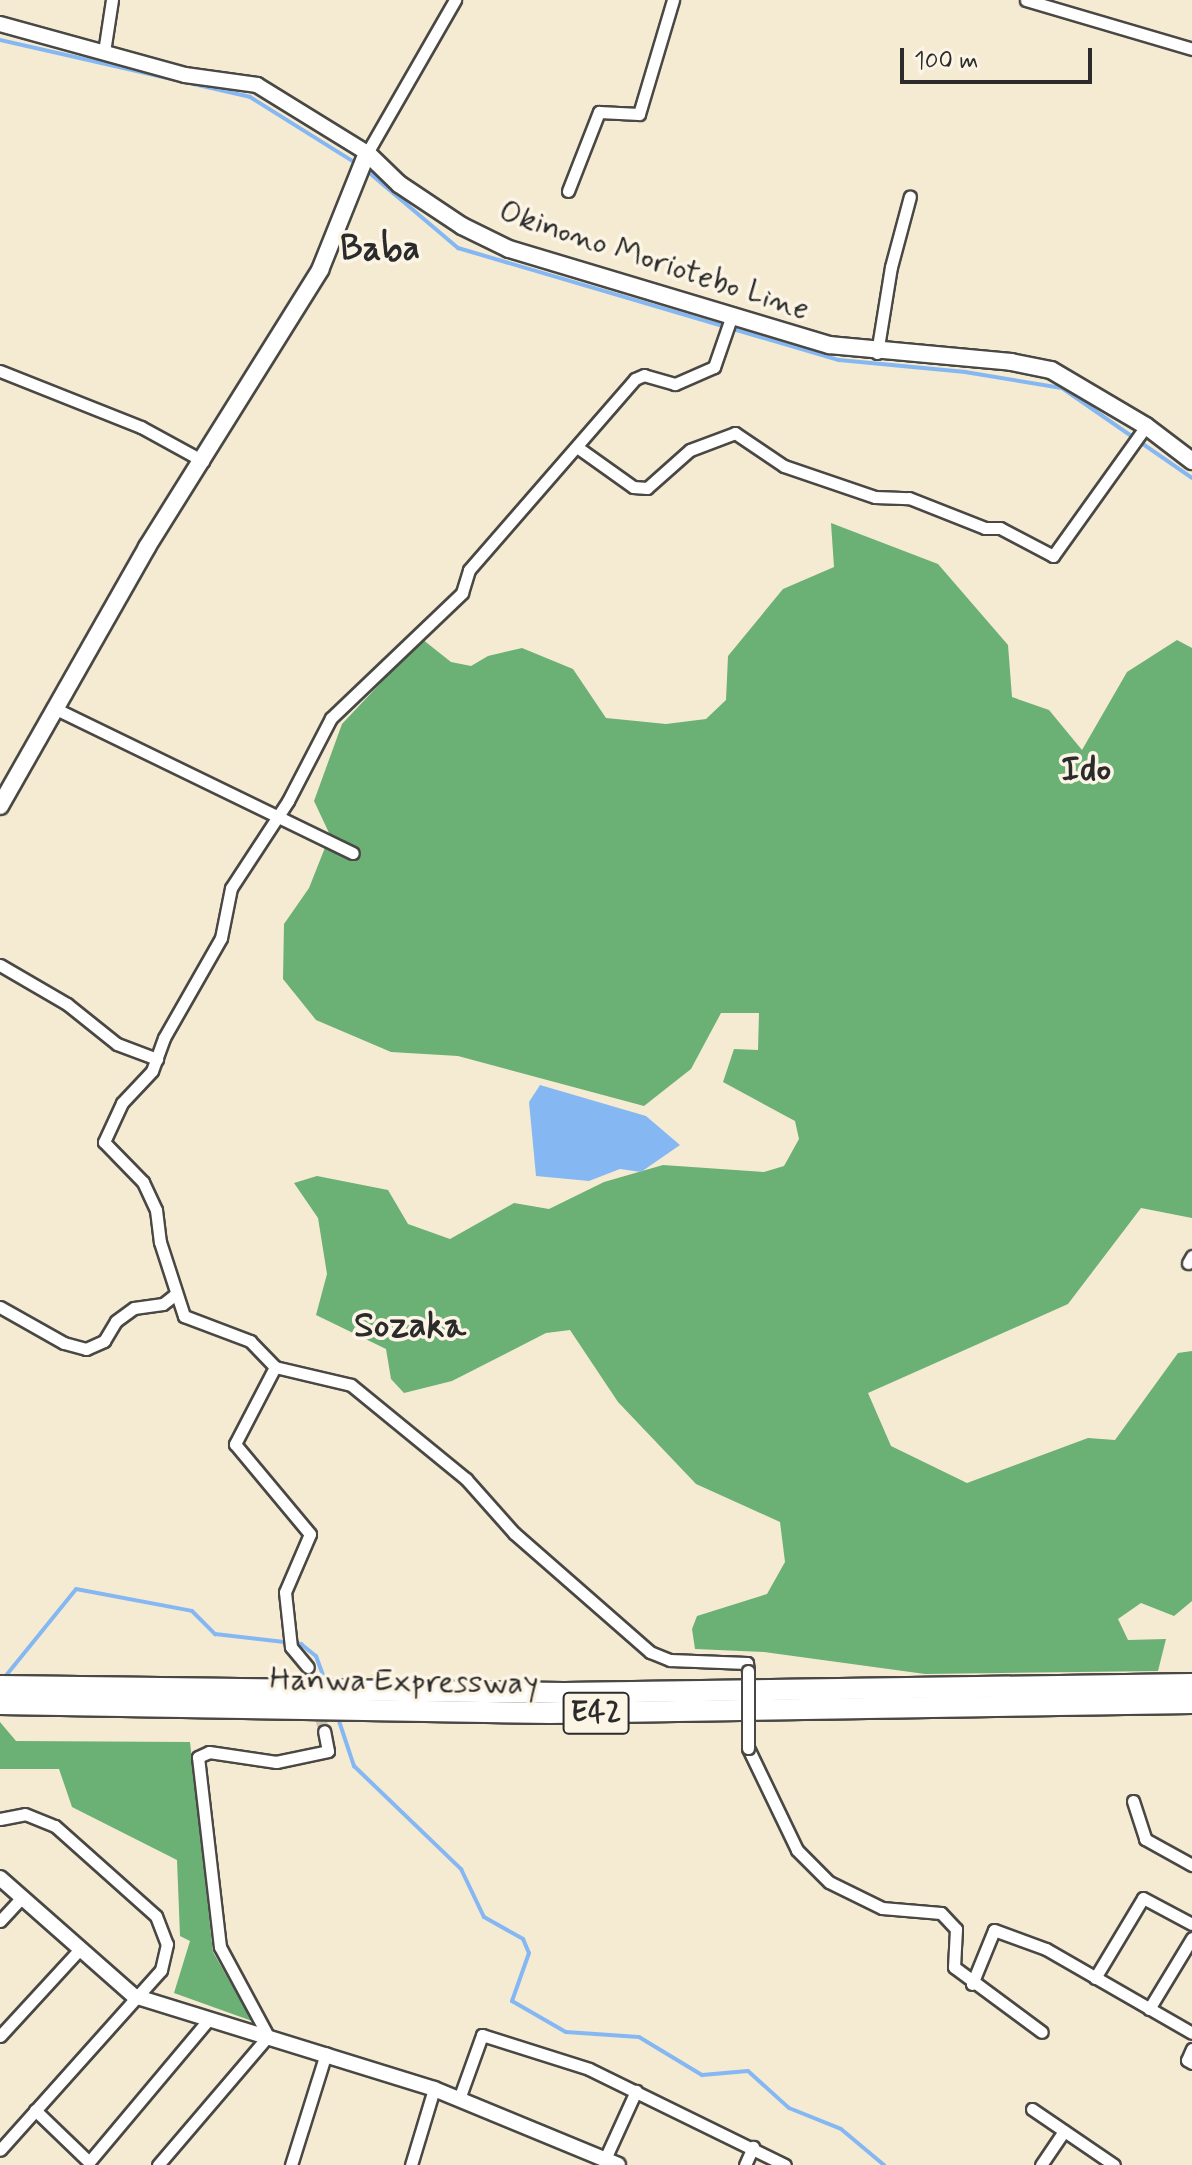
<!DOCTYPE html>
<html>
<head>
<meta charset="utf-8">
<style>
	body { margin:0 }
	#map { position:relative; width:1192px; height:2165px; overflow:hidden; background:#f5ebd3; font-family:Mynerve,sans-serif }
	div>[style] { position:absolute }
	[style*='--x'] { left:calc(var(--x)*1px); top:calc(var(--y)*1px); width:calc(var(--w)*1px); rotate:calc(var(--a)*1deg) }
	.forest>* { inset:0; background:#6bb074 }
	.water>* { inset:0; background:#85b8f3 }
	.stream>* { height:4px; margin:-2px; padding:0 2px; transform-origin:2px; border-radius:2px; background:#85b8f3 }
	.minor-tunnel>* { height:11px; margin-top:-5.5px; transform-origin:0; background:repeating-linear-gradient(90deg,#cdc5b1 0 11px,transparent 0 16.5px) }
	.roads { filter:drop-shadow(2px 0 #494844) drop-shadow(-2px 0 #494844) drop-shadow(0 2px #494844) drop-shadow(0 -2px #494844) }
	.minor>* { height:11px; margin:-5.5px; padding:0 5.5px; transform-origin:5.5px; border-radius:5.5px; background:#fff }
	.tertiary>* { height:14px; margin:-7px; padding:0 7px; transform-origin:7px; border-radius:7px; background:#fff }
	.secondary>* { height:16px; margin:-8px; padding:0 8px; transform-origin:8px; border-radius:8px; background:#fff }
	.motorway>* { height:20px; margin:-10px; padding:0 10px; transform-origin:10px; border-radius:10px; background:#fff }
	.bridges { filter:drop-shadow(2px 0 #494844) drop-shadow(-2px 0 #494844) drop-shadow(0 2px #494844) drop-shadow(0 -2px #494844) }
	.minor-bridge>* { height:11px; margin:-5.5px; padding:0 5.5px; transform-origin:5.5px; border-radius:5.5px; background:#fff }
	span { translate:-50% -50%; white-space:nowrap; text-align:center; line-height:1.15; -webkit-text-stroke:7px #fcf5e5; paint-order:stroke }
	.shield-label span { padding:2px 6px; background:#fcf5e5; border:2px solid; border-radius:6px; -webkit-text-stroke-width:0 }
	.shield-label { font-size:30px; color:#2b2b2b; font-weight:700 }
	.street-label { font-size:32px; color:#2b2b2b }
	.quarter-label { font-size:36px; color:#2b2b2b; font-weight:700 }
	.scale { position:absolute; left:900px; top:48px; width:192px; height:36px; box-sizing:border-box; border:4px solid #2b2b2b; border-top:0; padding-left:10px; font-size:24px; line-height:28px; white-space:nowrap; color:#2b2b2b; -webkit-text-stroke:6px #fcf5e5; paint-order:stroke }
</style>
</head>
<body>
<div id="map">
	<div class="forest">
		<div style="clip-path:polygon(831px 523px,938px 564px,1008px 645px,1012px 697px,1049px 710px,1082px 750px,1127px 672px,1177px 640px,1192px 648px,1192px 1218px,1141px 1208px,1068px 1304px,868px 1393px,891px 1446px,967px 1483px,1088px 1438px,1115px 1440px,1178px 1353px,1192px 1351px,1192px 1601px,1174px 1616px,1141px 1603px,1118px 1619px,1128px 1640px,1166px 1639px,1158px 1671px,925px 1674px,764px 1652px,695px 1649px,692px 1629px,697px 1616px,767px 1594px,785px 1562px,780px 1522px,696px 1484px,618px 1402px,570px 1330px,546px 1333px,452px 1381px,404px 1393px,391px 1379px,386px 1349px,316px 1315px,327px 1274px,318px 1218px,294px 1183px,317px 1176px,388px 1190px,408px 1224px,450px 1239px,514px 1203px,549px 1209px,604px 1182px,663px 1165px,764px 1172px,784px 1166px,799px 1139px,795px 1121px,723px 1082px,734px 1049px,758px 1050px,759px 1013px,721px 1013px,691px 1069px,644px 1106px,458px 1056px,391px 1052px,316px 1020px,283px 979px,284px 924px,309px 888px,330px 835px,314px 801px,342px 724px,422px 639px,451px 662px,471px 666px,488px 656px,522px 648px,573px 669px,606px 718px,666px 724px,706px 719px,726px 700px,728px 656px,783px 589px,834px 567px)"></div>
		<div style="clip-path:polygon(0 1722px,16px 1741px,190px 1742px,213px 1952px,252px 2021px,174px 1993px,190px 1941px,180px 1936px,177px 1860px,72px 1807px,59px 1769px,0 1769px)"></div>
	</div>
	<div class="water">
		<div style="clip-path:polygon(540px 1085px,646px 1116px,680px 1145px,641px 1172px,620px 1169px,589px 1181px,536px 1176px,529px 1102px)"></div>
	</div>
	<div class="stream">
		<div style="--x:0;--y:40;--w:256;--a:12.8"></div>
		<div style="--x:250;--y:97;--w:128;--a:32"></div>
		<div style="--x:366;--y:170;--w:121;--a:40.3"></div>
		<div style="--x:458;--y:248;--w:397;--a:16.4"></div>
		<div style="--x:839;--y:360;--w:127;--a:5.4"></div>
		<div style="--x:965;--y:372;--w:98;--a:9.4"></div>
		<div style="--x:1062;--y:388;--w:158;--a:34.7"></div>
		<div style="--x:4;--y:1678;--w:114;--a:-51"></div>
		<div style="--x:76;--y:1589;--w:118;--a:10.7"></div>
		<div style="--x:192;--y:1611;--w:33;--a:45"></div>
		<div style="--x:215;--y:1634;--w:87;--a:6.6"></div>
		<div style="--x:301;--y:1644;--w:19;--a:39"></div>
		<div style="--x:316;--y:1656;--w:29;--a:70"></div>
		<div style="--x:338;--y:1718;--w:51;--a:71.6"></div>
		<div style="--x:354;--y:1766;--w:149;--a:43.9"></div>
		<div style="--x:461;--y:1869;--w:53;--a:64.4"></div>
		<div style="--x:484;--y:1917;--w:45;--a:29.4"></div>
		<div style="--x:523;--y:1939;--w:15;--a:67"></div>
		<div style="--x:529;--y:1953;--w:51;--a:109.5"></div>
		<div style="--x:512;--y:2001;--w:62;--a:29.9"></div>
		<div style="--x:566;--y:2032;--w:73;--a:3.9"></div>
		<div style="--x:639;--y:2037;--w:74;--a:31.1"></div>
		<div style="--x:702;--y:2075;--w:46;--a:-5"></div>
		<div style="--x:748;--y:2071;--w:55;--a:42.1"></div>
		<div style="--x:789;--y:2108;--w:56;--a:22"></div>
		<div style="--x:841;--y:2129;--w:56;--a:39.9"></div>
	</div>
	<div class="minor-tunnel">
		<div style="--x:308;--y:1667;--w:66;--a:76"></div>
	</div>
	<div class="roads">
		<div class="minor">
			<div style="--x:1026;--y:0;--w:173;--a:16.4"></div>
			<div style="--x:104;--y:52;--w:53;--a:-81.3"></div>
			<div style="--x:367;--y:153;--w:177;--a:-60.1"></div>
			<div style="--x:568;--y:191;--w:85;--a:-68.6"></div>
			<div style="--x:599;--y:112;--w:40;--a:2.9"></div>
			<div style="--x:639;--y:114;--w:119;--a:-73.4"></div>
			<div style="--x:731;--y:318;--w:52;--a:109.1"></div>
			<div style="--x:714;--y:367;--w:43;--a:156.4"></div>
			<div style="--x:675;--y:384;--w:32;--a:-164"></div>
			<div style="--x:644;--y:375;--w:10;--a:156"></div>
			<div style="--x:635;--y:379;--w:253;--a:131"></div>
			<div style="--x:469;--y:570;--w:24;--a:107"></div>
			<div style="--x:462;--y:593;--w:181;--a:136.3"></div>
			<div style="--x:331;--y:718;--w:93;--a:117.4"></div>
			<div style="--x:288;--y:801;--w:104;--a:123.2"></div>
			<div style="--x:231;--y:888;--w:51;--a:101.3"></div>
			<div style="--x:221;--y:938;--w:115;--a:119.7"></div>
			<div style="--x:164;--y:1038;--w:35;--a:110"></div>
			<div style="--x:152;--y:1071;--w:44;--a:133.2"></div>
			<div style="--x:122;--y:1103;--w:43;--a:114.8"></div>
			<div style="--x:104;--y:1142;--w:56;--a:45.7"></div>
			<div style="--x:143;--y:1182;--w:31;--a:65"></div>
			<div style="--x:156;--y:1210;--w:32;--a:83"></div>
			<div style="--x:160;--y:1242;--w:78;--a:72"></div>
			<div style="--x:184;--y:1316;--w:71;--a:20.7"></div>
			<div style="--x:250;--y:1341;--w:36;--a:46"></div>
			<div style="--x:275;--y:1367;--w:78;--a:13.3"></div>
			<div style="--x:351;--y:1385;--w:149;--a:39.3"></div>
			<div style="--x:466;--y:1479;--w:72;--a:48.4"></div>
			<div style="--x:514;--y:1533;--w:181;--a:41.2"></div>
			<div style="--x:650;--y:1652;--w:22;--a:22"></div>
			<div style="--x:670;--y:1660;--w:77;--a:2.2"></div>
			<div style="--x:747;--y:1663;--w:8;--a:83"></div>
			<div style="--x:877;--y:353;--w:87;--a:-80.8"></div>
			<div style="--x:891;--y:267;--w:73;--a:-75"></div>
			<div style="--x:0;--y:371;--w:152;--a:21.7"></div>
			<div style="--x:141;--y:427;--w:71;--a:28.7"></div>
			<div style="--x:577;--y:447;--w:69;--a:35.5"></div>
			<div style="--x:633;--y:487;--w:14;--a:4"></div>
			<div style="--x:647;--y:488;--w:57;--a:-41.5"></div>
			<div style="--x:690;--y:450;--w:48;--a:-20.7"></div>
			<div style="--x:735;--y:433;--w:59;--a:34"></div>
			<div style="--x:784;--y:466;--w:96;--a:18.8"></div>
			<div style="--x:875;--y:497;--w:34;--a:2"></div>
			<div style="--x:909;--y:498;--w:82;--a:21.5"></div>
			<div style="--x:985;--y:528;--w:15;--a:0"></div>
			<div style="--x:1000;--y:528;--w:60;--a:27.8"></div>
			<div style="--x:1053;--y:556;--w:160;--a:-54.4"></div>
			<div style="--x:54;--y:708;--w:332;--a:25.9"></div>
			<div style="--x:0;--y:965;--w:78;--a:30.2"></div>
			<div style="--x:67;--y:1004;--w:64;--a:38.7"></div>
			<div style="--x:117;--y:1044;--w:43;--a:20.6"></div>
			<div style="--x:1188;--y:1263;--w:8;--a:-60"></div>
			<div style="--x:0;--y:1307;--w:73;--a:29.4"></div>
			<div style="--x:64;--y:1343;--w:23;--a:15"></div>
			<div style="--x:86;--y:1349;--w:20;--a:-24"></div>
			<div style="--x:104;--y:1341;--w:23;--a:-59"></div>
			<div style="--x:116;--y:1321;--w:22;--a:-36"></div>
			<div style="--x:134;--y:1308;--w:29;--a:-8"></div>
			<div style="--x:163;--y:1304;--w:16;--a:-38"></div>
			<div style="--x:275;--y:1367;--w:87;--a:117.5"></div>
			<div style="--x:235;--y:1444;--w:117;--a:50.2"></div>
			<div style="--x:310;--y:1534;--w:63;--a:113.3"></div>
			<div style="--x:285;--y:1592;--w:55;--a:83.8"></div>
			<div style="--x:291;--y:1647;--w:26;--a:50"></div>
			<div style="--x:748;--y:1748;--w:113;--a:64.3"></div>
			<div style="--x:797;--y:1850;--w:45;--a:45"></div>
			<div style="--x:829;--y:1882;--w:59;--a:26.1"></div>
			<div style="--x:882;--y:1908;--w:59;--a:4.8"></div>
			<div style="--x:941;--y:1913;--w:22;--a:47"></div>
			<div style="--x:956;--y:1929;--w:38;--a:93"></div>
			<div style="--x:954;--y:1967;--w:109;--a:36.5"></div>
			<div style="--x:1133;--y:1801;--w:40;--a:72"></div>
			<div style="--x:1145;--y:1839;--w:54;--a:29"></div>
			<div style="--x:0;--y:1819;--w:25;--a:-11"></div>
			<div style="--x:25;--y:1814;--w:32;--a:22"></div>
			<div style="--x:55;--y:1826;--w:135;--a:41.7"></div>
			<div style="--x:156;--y:1916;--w:30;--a:69"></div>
			<div style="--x:167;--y:1944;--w:27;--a:103"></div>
			<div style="--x:161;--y:1970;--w:241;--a:131.8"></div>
			<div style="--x:0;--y:1921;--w:33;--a:-47"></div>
			<div style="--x:1095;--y:1978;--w:93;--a:-59"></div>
			<div style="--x:1143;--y:1898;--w:55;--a:28"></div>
			<div style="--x:972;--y:1984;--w:58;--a:-67.8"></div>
			<div style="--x:994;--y:1930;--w:55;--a:20.1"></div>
			<div style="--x:1046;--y:1949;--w:168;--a:29.9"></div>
			<div style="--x:1149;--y:2009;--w:83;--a:-58.8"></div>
			<div style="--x:0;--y:2036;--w:118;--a:-47.4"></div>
			<div style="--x:1192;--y:2049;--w:12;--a:114"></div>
			<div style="--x:1187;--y:2060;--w:6;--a:31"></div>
			<div style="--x:459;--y:2099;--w:68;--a:-70.2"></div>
			<div style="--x:482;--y:2035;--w:112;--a:17.6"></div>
			<div style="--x:589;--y:2069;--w:218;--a:26.1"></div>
			<div style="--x:1032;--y:2109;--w:99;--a:34.3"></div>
			<div style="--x:35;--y:2110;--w:75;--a:43.9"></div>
			<div style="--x:89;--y:2162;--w:187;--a:-50"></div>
			<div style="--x:605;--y:2159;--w:75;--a:-65.5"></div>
			<div style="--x:158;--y:2165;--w:170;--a:-49.5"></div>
			<div style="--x:268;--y:2036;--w:101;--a:-118.3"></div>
			<div style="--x:220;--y:1947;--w:191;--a:-96.6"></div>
			<div style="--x:198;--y:1757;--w:12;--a:-24"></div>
			<div style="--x:209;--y:1752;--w:68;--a:8.5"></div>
			<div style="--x:276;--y:1762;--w:53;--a:-11.9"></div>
			<div style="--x:328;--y:1751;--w:20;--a:-101"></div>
			<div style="--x:291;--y:2165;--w:117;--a:-72.6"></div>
			<div style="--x:411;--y:2165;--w:79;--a:-73.2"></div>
			<div style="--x:745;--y:2165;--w:20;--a:-66"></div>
			<div style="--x:1041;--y:2165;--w:41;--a:-55.9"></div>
		</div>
		<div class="tertiary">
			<div style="--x:0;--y:24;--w:192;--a:15.4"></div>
			<div style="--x:185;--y:75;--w:73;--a:7.9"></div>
			<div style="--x:257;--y:85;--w:129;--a:31.7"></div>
			<div style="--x:0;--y:1878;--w:179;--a:41.4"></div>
			<div style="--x:134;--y:1996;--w:314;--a:17.2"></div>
			<div style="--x:434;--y:2089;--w:199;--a:22.4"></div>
		</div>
		<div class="secondary">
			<div style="--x:0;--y:806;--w:298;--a:-60.4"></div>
			<div style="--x:147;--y:547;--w:327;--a:-58"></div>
			<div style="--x:320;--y:270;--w:126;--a:-68.1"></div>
			<div style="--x:367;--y:153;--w:45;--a:44.1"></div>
			<div style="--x:399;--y:184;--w:76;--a:33.7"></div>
			<div style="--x:462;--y:226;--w:52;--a:26.1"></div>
			<div style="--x:509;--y:249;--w:334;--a:16.7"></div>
			<div style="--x:829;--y:345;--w:183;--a:5.3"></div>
			<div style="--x:1011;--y:362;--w:41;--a:11.3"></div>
			<div style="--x:1051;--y:370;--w:110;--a:30.5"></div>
			<div style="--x:1146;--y:426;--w:58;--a:37.3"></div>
		</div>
		<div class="motorway">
			<div style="--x:0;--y:1686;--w:564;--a:0.71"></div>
			<div style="--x:564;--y:1693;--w:628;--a:-0.82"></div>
			<div style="--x:0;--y:1704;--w:550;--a:0.94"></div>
			<div style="--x:550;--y:1713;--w:642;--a:-0.89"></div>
		</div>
	</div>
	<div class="bridges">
		<div class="minor-bridge">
			<div style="--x:748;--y:1748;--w:77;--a:-90"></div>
		</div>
	</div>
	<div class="shield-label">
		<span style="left:596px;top:1713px">E42</span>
	</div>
	<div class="street-label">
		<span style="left:654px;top:261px;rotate:18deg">Okinono Moriotebo Line</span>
		<span style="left:404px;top:1682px;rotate:1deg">Hanwa Expressway</span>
	</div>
	<div class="quarter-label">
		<span style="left:380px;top:250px">Baba</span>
		<span style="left:1086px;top:771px">Ido</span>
		<span style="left:410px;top:1327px">Sozaka</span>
	</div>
	<div class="scale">100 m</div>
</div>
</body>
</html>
